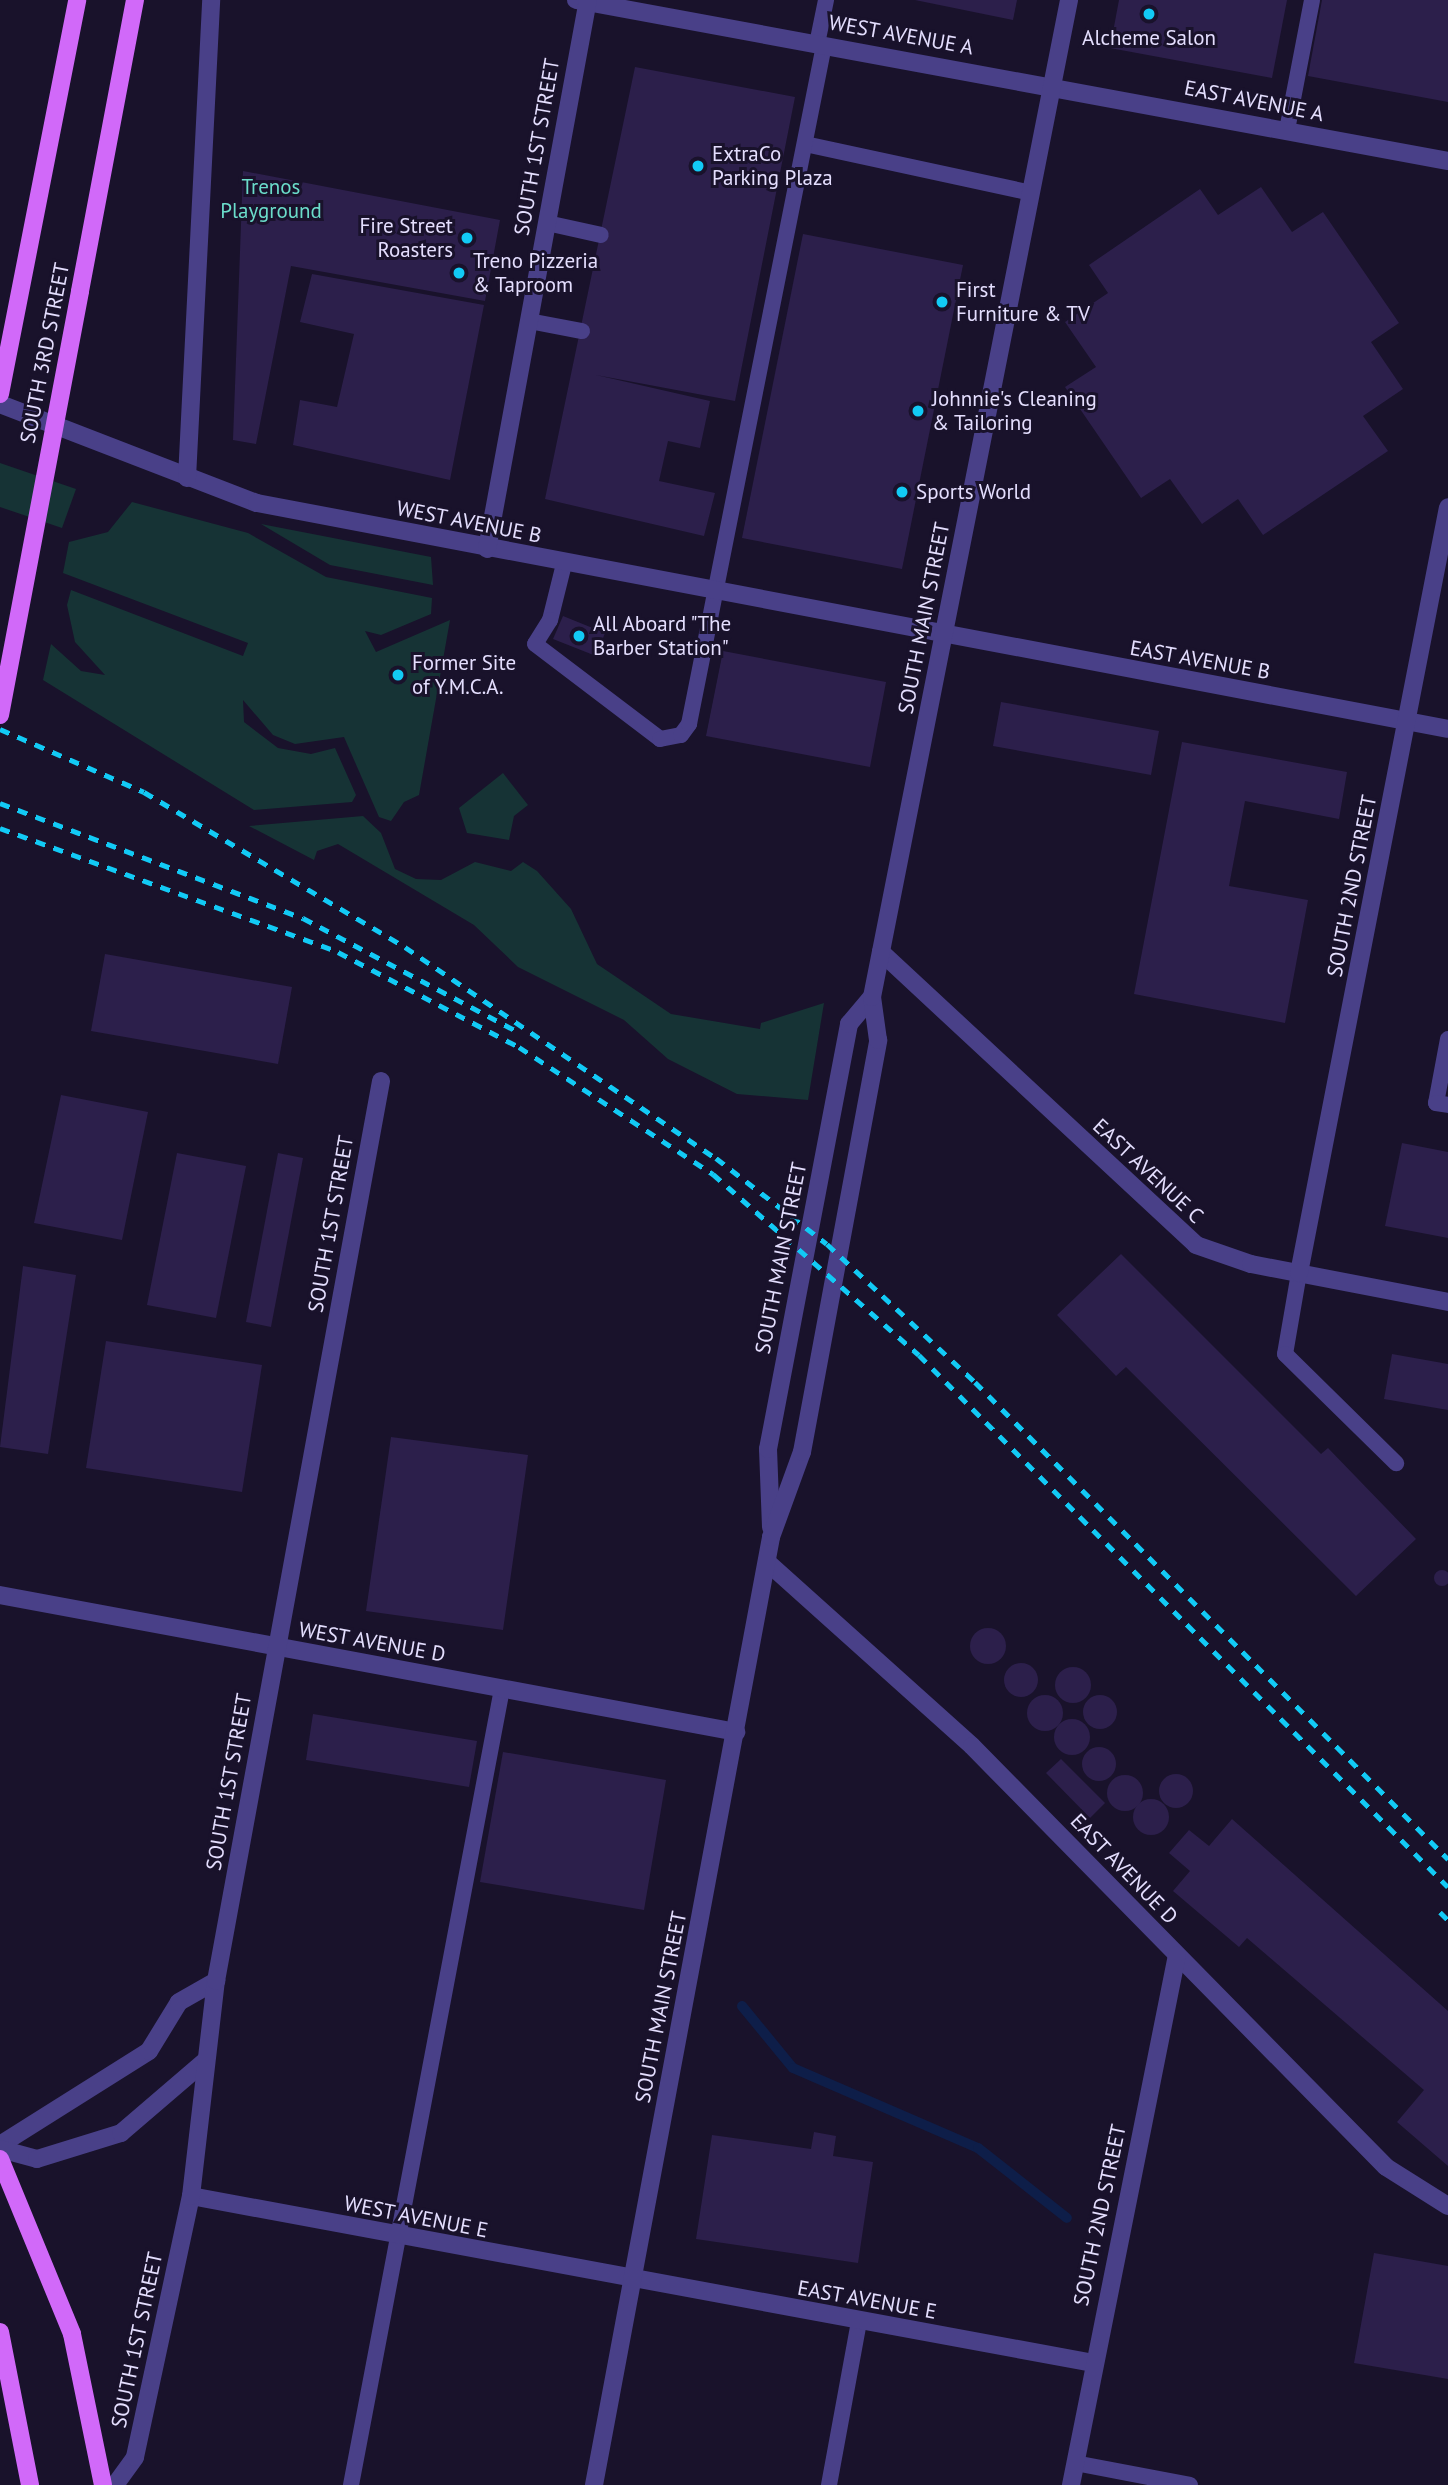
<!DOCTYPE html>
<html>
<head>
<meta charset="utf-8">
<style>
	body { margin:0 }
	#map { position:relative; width:1448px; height:2485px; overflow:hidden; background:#19122b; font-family:"PT Sans",sans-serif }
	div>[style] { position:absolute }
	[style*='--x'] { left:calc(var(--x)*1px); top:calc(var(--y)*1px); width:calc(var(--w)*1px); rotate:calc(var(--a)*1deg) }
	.green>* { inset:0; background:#163335 }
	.stream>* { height:10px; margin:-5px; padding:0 5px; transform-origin:5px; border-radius:5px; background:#0e1e49 }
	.building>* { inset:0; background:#2c1f4b }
	.round { border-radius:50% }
	.lane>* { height:16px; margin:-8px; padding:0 8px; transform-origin:8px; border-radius:8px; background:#494088 }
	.street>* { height:18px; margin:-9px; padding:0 9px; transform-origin:9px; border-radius:9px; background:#494088 }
	.primary>* { height:18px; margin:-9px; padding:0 9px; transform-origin:9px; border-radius:9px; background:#d169f9 }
	.rail>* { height:5px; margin-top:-2.5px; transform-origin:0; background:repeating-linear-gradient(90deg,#12caf5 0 10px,transparent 0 19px) }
	.primary-bridge>* { height:18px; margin:-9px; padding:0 9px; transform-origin:9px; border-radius:9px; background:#d169f9 }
	.dots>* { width:19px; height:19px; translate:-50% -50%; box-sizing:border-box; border:4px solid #19122b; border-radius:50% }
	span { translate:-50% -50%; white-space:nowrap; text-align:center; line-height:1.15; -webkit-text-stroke:6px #19122b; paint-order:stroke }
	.street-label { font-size:21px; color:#e4defe }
	.poi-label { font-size:21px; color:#e4defe }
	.left { translate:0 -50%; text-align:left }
	.right { translate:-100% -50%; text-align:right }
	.park-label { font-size:21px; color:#6bddcb }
</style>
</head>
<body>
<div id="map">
	<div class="green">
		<div style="clip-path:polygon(0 463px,76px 489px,62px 528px,0 507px)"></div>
		<div style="clip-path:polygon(132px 502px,248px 533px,326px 577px,432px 598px,431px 614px,381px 635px,365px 631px,376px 652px,450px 620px,419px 795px,404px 802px,391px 821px,379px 817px,344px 737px,295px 744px,273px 735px,243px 700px,244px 722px,278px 748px,311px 754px,335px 748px,356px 795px,352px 802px,254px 810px,43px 680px,51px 644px,81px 671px,105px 675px,75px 642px,67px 605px,71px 590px,243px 656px,248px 643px,63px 573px,69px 542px,108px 532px)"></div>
		<div style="clip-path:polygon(261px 524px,431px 557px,433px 585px,330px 565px)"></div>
		<div style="clip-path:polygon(503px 773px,528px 805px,514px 816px,509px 840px,467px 833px,459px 808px)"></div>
		<div style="clip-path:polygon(363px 816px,381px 833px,395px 869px,416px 879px,441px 880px,475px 862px,511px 871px,523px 862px,537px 871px,571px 909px,597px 964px,671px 1014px,760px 1029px,761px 1023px,824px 1003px,808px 1100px,737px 1094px,668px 1059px,624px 1020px,518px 967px,474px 925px,338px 844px,317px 851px,314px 860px,249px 826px)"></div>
	</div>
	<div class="stream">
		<div style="--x:742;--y:2006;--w:80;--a:50.6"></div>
		<div style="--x:793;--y:2068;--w:202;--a:23.4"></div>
		<div style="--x:978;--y:2148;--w:113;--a:38.2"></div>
	</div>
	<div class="building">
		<div style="clip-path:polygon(915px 0,1017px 0,1013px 20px)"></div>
		<div style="clip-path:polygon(1119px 0,1287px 0,1272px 78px,1110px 48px)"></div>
		<div style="clip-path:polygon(1322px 0,1448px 0,1448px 102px,1308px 76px)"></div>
		<div style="clip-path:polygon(635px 67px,795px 97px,735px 401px,596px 375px,710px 401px,700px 448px,668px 441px,659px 481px,715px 493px,704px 536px,545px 499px)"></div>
		<div style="clip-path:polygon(243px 171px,500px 220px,485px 301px,291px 266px,256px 444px,233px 440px)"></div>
		<div style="clip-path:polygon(1261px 187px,1292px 232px,1323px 212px,1399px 323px,1371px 342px,1403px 389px,1363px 416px,1388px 451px,1263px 535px,1238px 499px,1202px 524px,1170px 479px,1141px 498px,1065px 387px,1096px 367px,1065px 322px,1108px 293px,1089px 265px,1200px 189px,1218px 215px)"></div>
		<div style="clip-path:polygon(803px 234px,963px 265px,902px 569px,742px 538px)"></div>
		<div style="clip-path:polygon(312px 274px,484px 305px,450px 480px,293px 445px,300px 400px,337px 407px,354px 334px,300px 322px)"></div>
		<div style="clip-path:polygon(563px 616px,605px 633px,596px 656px,553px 639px)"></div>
		<div style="clip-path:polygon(723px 651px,886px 682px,870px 767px,706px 736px)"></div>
		<div style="clip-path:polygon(1001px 702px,1159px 731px,1151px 775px,993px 746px)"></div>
		<div style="clip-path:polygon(1182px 742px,1347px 772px,1339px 819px,1245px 801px,1229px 886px,1308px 900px,1285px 1023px,1134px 994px)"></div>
		<div style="clip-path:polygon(105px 954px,292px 987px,278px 1064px,91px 1031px)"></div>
		<div style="clip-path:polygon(61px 1095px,148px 1112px,122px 1240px,34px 1223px)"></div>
		<div style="clip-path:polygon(1402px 1143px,1448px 1152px,1448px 1238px,1385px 1226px)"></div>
		<div style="clip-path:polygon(177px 1153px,246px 1166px,216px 1318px,147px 1305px)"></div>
		<div style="clip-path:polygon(278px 1153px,303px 1158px,271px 1327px,246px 1322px)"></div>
		<div style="clip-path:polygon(1121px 1254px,1321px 1454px,1328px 1448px,1416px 1539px,1356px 1596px,1126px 1367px,1116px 1376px,1057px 1315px)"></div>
		<div style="clip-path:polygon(23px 1266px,76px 1275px,48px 1454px,0 1447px)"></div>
		<div style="clip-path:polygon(106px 1341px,262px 1365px,242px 1492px,86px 1468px)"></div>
		<div style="clip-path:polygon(1392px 1354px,1448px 1364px,1448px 1410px,1384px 1399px)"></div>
		<div style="clip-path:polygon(391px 1437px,528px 1455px,503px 1630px,366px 1611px)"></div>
		<div class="round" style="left:1434px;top:1570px;width:16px;height:16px"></div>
		<div class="round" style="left:970px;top:1628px;width:36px;height:36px"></div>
		<div class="round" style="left:1004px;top:1663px;width:34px;height:34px"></div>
		<div class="round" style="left:1055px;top:1667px;width:36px;height:36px"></div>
		<div class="round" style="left:1083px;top:1695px;width:34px;height:34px"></div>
		<div class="round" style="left:1027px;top:1695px;width:36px;height:36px"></div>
		<div style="clip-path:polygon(313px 1714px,477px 1741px,469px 1787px,306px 1760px)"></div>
		<div class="round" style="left:1054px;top:1719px;width:36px;height:36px"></div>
		<div class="round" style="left:1082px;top:1747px;width:34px;height:34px"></div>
		<div style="clip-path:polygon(503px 1752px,666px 1780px,644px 1910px,480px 1882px)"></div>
		<div style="clip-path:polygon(1061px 1759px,1105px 1803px,1090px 1818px,1046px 1773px)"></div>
		<div class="round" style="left:1159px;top:1774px;width:34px;height:34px"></div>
		<div class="round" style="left:1107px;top:1775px;width:36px;height:36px"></div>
		<div class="round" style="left:1133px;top:1799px;width:36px;height:36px"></div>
		<div style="clip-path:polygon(1232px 1819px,1448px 2011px,1448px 2166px,1397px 2122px,1424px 2090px,1247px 1938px,1239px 1947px,1173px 1891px,1190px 1871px,1169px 1853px,1189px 1830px,1209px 1846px)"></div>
		<div style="clip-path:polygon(814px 2132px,836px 2136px,833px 2156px,873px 2162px,858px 2263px,696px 2239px,712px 2135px,811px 2149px)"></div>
		<div style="clip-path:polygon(1374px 2253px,1448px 2266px,1448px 2379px,1354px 2363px)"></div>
	</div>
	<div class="lane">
		<div style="--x:817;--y:44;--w:45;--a:-78.4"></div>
		<div style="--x:1287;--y:130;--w:132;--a:-79.1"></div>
		<div style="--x:805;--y:144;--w:231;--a:12.2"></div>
		<div style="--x:547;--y:223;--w:55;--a:12.5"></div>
		<div style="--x:529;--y:321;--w:54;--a:10.7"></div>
		<div style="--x:564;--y:564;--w:58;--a:104"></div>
		<div style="--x:550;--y:620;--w:28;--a:122"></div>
		<div style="--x:535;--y:644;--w:157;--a:37.2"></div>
		<div style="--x:660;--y:739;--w:21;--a:-11"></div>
		<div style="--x:681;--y:735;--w:14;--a:-54"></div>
		<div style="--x:689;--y:724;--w:692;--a:-78.75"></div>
		<div style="--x:1448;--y:1039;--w:65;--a:100.6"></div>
		<div style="--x:1436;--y:1103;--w:12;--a:9"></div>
		<div style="--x:1299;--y:1273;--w:82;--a:99.8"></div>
		<div style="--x:1285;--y:1354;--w:156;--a:44.5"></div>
		<div style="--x:1075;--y:2463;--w:117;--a:10.8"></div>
		<div style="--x:351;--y:2485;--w:810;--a:-79.26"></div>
		<div style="--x:829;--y:2485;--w:166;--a:-79.6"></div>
	</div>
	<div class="street">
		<div style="--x:576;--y:0;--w:887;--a:10.46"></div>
		<div style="--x:0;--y:404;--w:275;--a:21.1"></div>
		<div style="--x:257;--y:503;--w:1212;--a:10.74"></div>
		<div style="--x:187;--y:478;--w:479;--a:-87.1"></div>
		<div style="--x:487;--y:549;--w:558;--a:-79.58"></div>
		<div style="--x:881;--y:952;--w:430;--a:42.9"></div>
		<div style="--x:1196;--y:1245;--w:58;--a:19.1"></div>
		<div style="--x:1251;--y:1264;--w:201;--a:10.9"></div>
		<div style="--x:1299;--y:1273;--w:780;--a:-78.99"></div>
		<div style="--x:771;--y:1527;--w:78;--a:-92.2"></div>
		<div style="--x:768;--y:1449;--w:433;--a:-79.2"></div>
		<div style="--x:849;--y:1024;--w:35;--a:-50"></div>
		<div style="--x:767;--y:1562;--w:275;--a:41.9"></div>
		<div style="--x:972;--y:1746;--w:590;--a:45.48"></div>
		<div style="--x:1386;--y:2167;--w:73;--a:32.2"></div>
		<div style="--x:0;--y:1595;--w:749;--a:10.54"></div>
		<div style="--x:0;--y:2145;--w:176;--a:-32.2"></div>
		<div style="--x:149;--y:2051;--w:57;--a:-58.5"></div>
		<div style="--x:179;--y:2002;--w:43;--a:-29.6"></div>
		<div style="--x:0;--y:2149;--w:38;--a:15"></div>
		<div style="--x:37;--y:2159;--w:88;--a:-17.2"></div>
		<div style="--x:121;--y:2133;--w:111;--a:-40.6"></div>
		<div style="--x:191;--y:2196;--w:917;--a:10.49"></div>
		<div style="--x:115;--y:2485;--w:34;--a:-54"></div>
		<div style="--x:135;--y:2457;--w:267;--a:-77.9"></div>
		<div style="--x:191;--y:2196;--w:216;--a:-83.4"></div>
		<div style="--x:216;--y:1981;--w:915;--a:-79.61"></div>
		<div style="--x:594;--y:2485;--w:964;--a:-79.42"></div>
		<div style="--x:771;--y:1537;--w:90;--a:-70"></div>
		<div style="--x:802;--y:1452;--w:419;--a:-79.5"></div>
		<div style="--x:878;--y:1040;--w:43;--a:-97.9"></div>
		<div style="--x:872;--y:997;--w:1016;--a:-78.82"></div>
		<div style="--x:1071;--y:2485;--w:540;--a:-78.69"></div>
	</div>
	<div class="primary">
		<div style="--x:80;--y:291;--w:296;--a:-79.3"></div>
		<div style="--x:0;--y:394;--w:401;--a:-78.9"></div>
		<div style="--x:0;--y:2159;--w:189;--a:67.6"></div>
		<div style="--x:72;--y:2334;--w:154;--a:78.4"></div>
		<div style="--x:0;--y:2332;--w:156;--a:78.9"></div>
	</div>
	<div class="rail">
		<div style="--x:0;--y:729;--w:157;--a:23.6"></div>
		<div style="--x:144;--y:792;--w:304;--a:30.7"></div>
		<div style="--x:405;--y:947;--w:376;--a:34.2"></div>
		<div style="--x:716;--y:1158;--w:140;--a:37.8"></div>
		<div style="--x:827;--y:1244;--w:202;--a:43"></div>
		<div style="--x:975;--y:1382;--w:672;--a:45.24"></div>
		<div style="--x:0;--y:803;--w:324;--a:20.8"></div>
		<div style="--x:303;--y:918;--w:241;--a:27.9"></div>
		<div style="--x:0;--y:828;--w:360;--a:20.1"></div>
		<div style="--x:338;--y:952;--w:204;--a:27.7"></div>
		<div style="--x:519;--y:1047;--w:232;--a:33.2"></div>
		<div style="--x:713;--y:1174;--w:274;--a:41.3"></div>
		<div style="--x:919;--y:1355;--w:750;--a:45.16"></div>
		<div style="--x:1440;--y:1912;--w:11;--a:45"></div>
	</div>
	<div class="primary-bridge">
		<div style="--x:0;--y:715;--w:431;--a:-79.3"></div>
	</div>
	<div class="dots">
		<div style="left:1149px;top:14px;background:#12caf5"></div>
		<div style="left:698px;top:166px;background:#12caf5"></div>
		<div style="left:467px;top:238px;background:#12caf5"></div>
		<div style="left:459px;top:273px;background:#12caf5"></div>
		<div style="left:942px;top:302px;background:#12caf5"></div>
		<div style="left:918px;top:411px;background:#12caf5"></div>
		<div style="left:902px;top:492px;background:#12caf5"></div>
		<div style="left:579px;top:636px;background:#12caf5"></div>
		<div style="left:398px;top:675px;background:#12caf5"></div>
	</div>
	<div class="street-label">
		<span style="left:901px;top:35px;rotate:10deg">WEST AVENUE A</span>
		<span style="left:1254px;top:101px;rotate:11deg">EAST AVENUE A</span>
		<span style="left:537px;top:147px;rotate:-80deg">SOUTH 1ST STREET</span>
		<span style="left:45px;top:353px;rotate:-79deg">SOUTH 3RD STREET</span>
		<span style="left:469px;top:522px;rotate:11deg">WEST AVENUE B</span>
		<span style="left:924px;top:618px;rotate:-79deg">SOUTH MAIN STREET</span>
		<span style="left:1200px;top:660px;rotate:10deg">EAST AVENUE B</span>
		<span style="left:1352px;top:886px;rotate:-79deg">SOUTH 2ND STREET</span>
		<span style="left:1148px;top:1171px;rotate:43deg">EAST AVENUE C</span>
		<span style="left:331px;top:1224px;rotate:-80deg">SOUTH 1ST STREET</span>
		<span style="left:781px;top:1258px;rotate:-79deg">SOUTH MAIN STREET</span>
		<span style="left:372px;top:1642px;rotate:10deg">WEST AVENUE D</span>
		<span style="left:229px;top:1782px;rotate:-80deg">SOUTH 1ST STREET</span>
		<span style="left:1124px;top:1869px;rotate:46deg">EAST AVENUE D</span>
		<span style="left:661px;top:2007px;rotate:-79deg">SOUTH MAIN STREET</span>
		<span style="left:1100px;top:2215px;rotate:-78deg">SOUTH 2ND STREET</span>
		<span style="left:416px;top:2217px;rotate:11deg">WEST AVENUE E</span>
		<span style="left:867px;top:2300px;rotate:10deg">EAST AVENUE E</span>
		<span style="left:137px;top:2340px;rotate:-78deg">SOUTH 1ST STREET</span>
	</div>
	<div class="poi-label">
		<span style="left:1149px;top:38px">Alcheme Salon</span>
		<span class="left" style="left:712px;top:166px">ExtraCo<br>Parking Plaza</span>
		<span class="right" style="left:453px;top:238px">Fire Street<br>Roasters</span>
		<span class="left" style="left:473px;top:273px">Treno Pizzeria<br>&amp; Taproom</span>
		<span class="left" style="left:956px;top:302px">First<br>Furniture &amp; TV</span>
		<span class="left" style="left:932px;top:411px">Johnnie's Cleaning<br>&amp; Tailoring</span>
		<span class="left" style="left:916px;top:492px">Sports World</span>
		<span class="left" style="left:593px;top:636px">All Aboard "The<br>Barber Station"</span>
		<span class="left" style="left:412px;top:675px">Former Site<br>of Y.M.C.A.</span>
	</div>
	<div class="park-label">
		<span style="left:271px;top:199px">Trenos<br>Playground</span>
	</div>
</div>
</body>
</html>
